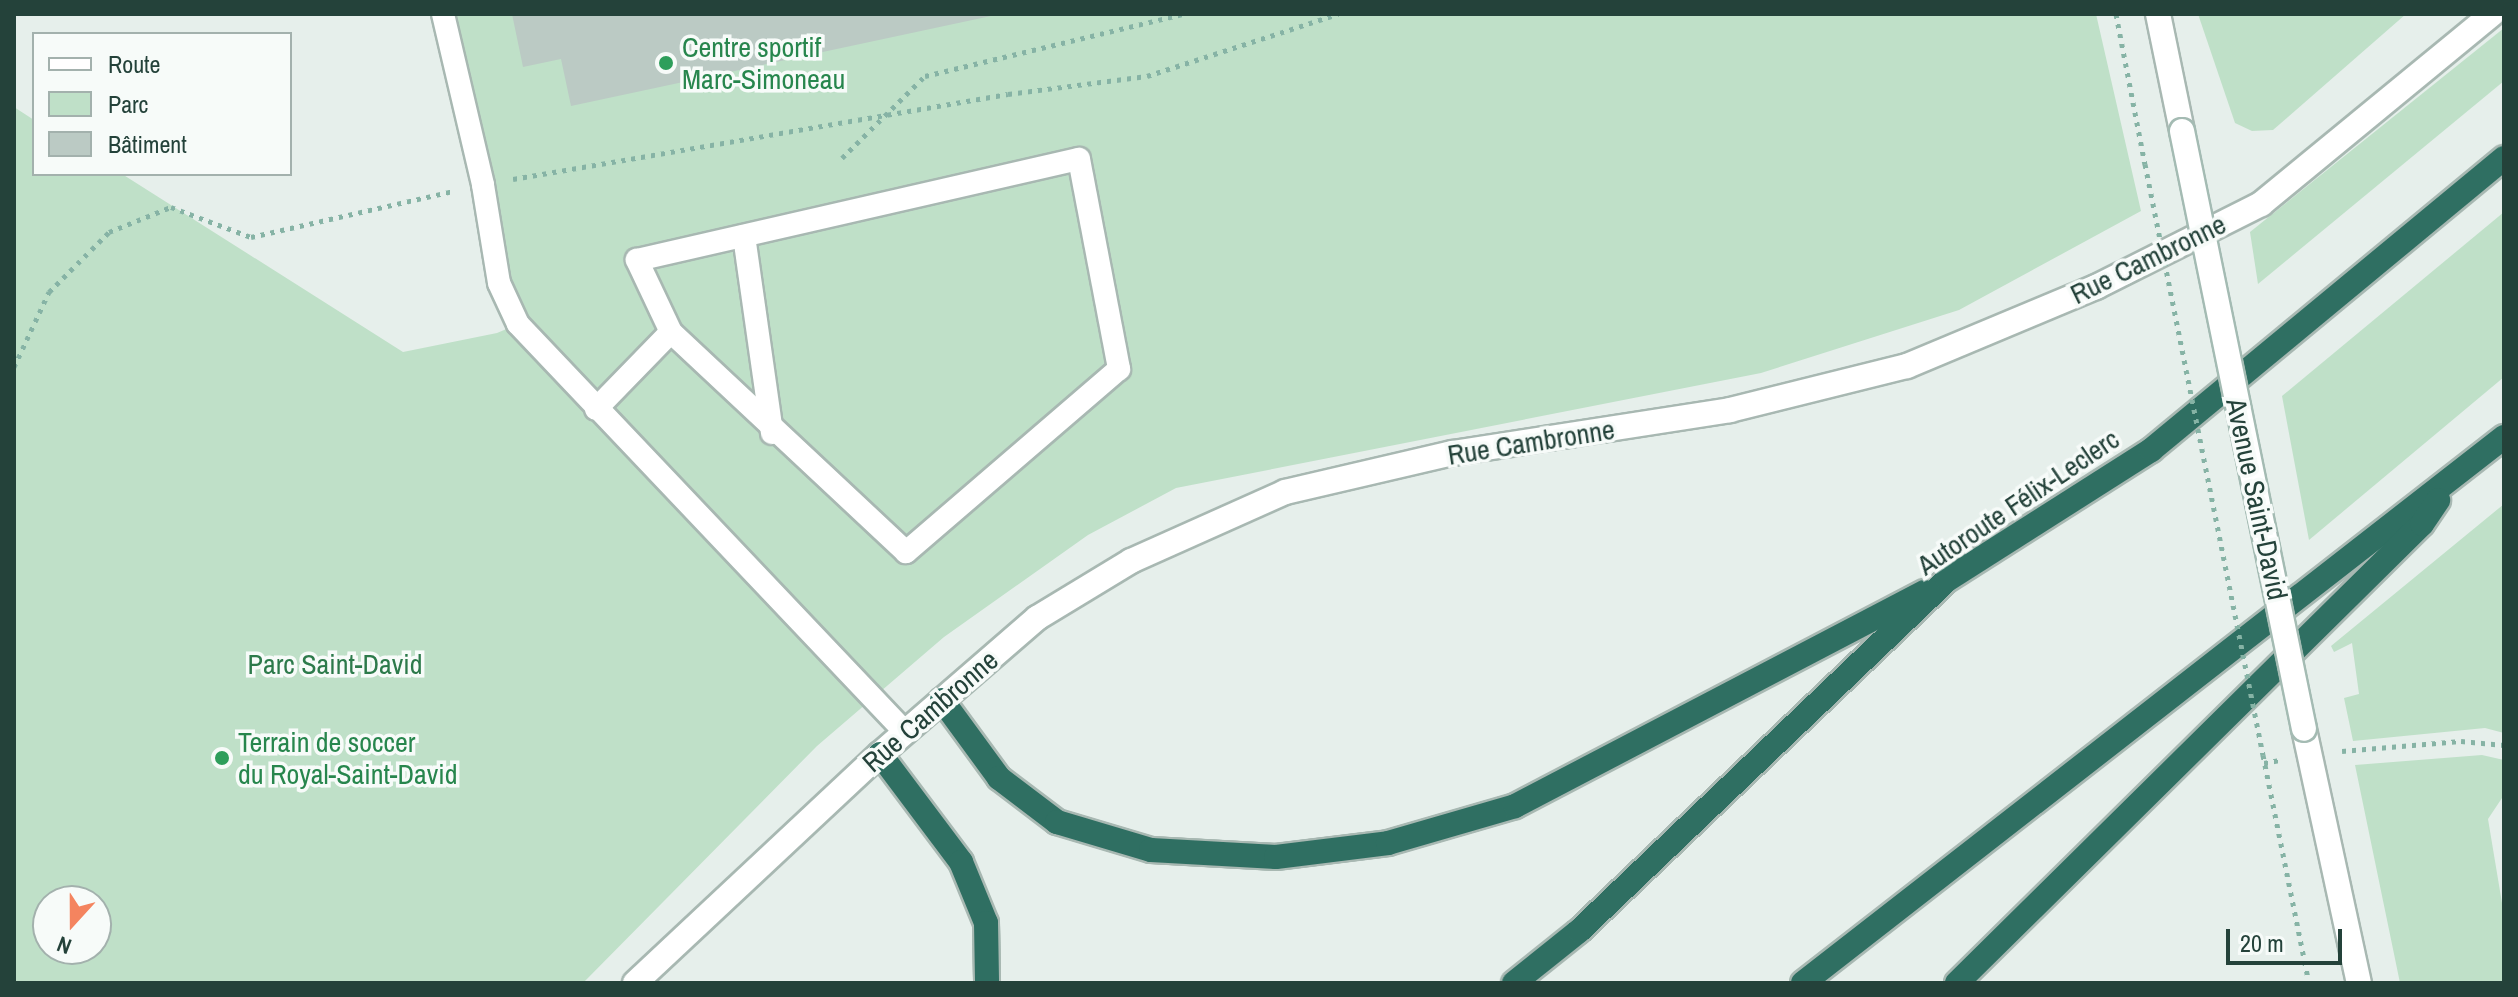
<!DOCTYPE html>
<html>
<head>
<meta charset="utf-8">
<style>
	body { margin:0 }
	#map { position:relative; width:2518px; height:997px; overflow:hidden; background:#e6efeb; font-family:"Archivo Narrow",sans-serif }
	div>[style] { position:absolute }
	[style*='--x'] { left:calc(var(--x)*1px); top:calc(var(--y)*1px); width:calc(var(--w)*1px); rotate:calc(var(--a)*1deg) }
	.green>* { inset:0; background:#bfe0c8 }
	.building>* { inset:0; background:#bbcac4 }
	.path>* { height:5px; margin-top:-2.5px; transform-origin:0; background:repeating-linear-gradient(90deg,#86b3a5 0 4px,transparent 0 10px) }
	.roads { filter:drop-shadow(2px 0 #a8b8b2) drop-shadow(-2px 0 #a8b8b2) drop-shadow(0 2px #a8b8b2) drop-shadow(0 -2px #a8b8b2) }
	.lane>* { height:22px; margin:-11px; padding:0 11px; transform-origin:11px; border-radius:11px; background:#fff }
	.street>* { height:24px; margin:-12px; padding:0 12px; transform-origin:12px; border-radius:12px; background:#fff }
	.secondary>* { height:24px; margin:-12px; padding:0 12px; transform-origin:12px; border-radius:12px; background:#fff }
	.highway>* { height:24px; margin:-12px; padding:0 12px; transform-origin:12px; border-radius:12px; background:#2f6f62 }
	.path-bridge>* { height:5px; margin-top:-2.5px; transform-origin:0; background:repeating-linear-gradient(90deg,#86b3a5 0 4px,transparent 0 10px) }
	.bridges { filter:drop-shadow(2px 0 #a4bbb3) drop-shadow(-2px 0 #a4bbb3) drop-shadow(0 2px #a4bbb3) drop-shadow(0 -2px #a4bbb3) }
	.secondary-bridge>* { height:24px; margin:-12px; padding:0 12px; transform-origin:12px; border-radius:12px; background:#fff }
	.dots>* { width:22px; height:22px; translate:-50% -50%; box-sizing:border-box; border:4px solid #f7fbf9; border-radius:50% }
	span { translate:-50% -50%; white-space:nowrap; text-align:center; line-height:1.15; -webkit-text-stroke:7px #f7fbf9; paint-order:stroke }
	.leisure-label { font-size:28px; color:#27864d }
	.left { translate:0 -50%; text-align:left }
	.street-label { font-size:28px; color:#24423a }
	.park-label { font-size:28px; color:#2d7a4b }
	.frame { position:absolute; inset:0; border:16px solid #24423a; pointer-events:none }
	.legend { position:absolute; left:32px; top:32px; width:260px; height:144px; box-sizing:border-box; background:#f7fbf9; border:2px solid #a3b1ad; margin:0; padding:10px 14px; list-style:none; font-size:24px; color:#24423a }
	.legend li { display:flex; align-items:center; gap:16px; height:40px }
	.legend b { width:40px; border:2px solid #a3b1ad }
	.north { position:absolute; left:32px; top:885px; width:80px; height:80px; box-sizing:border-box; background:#f7fbf9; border:2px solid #a3b1ad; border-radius:50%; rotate:201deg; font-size:22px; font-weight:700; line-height:32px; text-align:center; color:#24423a }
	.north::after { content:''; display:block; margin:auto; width:28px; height:36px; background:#f4845f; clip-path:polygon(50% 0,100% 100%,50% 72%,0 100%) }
	.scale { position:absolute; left:2226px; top:929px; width:116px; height:36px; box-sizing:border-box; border:4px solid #24423a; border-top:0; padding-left:10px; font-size:24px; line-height:28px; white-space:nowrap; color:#24423a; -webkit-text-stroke:6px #f7fbf9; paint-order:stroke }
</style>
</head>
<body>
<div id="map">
	<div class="green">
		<div style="clip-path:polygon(evenodd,443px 14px,2096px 14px,2141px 211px,1959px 310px,1761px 373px,1176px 488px,1088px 535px,944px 637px,817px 746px,583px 983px,14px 983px,14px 107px,34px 120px,34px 174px,122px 174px,403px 352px,497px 333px,518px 324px,443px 14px,48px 901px,96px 901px,96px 949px,48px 949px,48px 901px)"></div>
		<div style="clip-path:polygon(2198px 14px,2406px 14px,2273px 130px,2252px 131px,2235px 123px)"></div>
		<div style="clip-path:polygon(2504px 28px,2504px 81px,2258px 284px,2250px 232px)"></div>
		<div style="clip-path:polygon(2504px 212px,2504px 377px,2309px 540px,2282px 396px)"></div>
		<div style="clip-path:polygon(2504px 504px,2504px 733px,2485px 728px,2353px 741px,2344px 698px,2359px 694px,2352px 643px,2334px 652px,2331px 646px)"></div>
		<div style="clip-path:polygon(2482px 755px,2504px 760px,2504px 795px,2488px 819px,2504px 915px,2504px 983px,2400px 983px,2355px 765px)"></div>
	</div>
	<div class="building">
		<div style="clip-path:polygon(512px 14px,991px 14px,991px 16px,571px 106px,561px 59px,523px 67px)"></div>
	</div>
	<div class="path">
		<div style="--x:2116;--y:14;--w:153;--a:79.1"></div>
		<div style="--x:842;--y:158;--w:117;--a:-44.7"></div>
		<div style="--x:925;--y:76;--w:266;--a:-13.5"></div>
		<div style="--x:513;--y:179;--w:502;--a:-9.74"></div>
		<div style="--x:1008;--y:94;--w:140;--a:-7.4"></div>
		<div style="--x:1147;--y:76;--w:201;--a:-18"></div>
		<div style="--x:14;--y:367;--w:83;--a:-65"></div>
		<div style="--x:49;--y:292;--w:85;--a:-45"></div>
		<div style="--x:109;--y:232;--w:67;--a:-22"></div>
		<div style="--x:171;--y:207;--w:85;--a:20.6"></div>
		<div style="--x:251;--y:237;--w:207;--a:-12.8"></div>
		<div style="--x:2342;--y:751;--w:119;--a:-4.8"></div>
		<div style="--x:2461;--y:741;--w:43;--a:5.3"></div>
		<div style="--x:2263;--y:755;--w:233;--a:78.6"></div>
		<div style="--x:2264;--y:763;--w:16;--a:-11"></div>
	</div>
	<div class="roads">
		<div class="lane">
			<div style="--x:443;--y:14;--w:176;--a:76.8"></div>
			<div style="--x:483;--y:185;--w:99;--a:80.7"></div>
			<div style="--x:499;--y:283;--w:45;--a:65.1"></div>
			<div style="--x:518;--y:324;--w:562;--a:46.51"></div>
			<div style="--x:744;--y:236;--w:199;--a:81.9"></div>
			<div style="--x:596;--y:409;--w:107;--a:-45.8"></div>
			<div style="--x:671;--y:332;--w:80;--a:-115.3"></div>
			<div style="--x:637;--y:260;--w:453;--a:-12.9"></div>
			<div style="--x:1079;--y:159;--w:214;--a:79.2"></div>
			<div style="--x:1119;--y:369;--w:281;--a:139.3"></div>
			<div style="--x:906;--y:552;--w:322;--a:-136.9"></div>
		</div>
		<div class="street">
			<div style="--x:635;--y:983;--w:335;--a:-43.1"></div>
		</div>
		<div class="secondary">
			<div style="--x:2158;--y:14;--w:119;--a:78.4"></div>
			<div style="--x:2304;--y:729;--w:260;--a:77.8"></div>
			<div style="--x:880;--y:754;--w:208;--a:-40.9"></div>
			<div style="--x:1037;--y:618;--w:110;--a:-31.2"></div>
			<div style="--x:1131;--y:561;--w:169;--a:-24.1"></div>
			<div style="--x:1285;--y:492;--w:172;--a:-13.1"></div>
			<div style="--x:1453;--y:453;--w:280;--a:-8.8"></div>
			<div style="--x:1730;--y:410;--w:182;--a:-14"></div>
			<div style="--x:1907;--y:366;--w:205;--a:-22.7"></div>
			<div style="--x:2096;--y:287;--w:185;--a:-26.7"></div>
			<div style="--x:2261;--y:204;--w:299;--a:-39.4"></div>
		</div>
		<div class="highway">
			<div style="--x:942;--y:700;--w:97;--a:53.8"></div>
			<div style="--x:999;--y:778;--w:73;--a:37.2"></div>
			<div style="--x:1057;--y:822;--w:98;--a:16.6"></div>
			<div style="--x:1151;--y:850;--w:125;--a:3.2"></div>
			<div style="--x:1276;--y:857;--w:113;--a:-7.1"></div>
			<div style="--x:1388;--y:843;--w:132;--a:-16.2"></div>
			<div style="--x:1515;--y:806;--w:462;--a:-27.6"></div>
			<div style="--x:880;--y:754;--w:135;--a:53.1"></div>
			<div style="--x:961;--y:862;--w:66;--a:67.7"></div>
			<div style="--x:986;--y:923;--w:60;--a:89"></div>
			<div style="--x:1514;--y:983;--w:83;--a:-38.7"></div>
			<div style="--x:1579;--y:931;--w:509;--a:-43.65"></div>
			<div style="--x:1947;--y:580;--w:242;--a:-32.5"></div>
			<div style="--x:2151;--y:450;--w:458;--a:-39.6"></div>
			<div style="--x:1803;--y:983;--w:889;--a:-37.91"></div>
			<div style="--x:1957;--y:983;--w:653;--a:-44.63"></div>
			<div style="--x:2422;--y:524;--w:29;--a:-56"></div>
		</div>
	</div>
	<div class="path-bridge">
		<div style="--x:2145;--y:164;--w:603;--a:78.71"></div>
	</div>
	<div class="bridges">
		<div class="secondary-bridge">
			<div style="--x:2182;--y:131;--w:610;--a:78.47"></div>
		</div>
	</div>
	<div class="dots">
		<div style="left:666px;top:63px;background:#2e9e5b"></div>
		<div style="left:222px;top:758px;background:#2e9e5b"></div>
	</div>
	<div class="leisure-label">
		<span class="left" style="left:682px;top:63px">Centre sportif<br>Marc-Simoneau</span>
		<span class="left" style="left:238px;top:758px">Terrain de soccer<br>du Royal-Saint-David</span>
	</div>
	<div class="street-label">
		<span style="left:2148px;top:259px;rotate:-26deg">Rue Cambronne</span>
		<span style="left:1531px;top:442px;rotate:-9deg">Rue Cambronne</span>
		<span style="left:2257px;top:499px;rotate:78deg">Avenue Saint-David</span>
		<span style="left:2018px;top:502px;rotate:-34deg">Autoroute Félix-Leclerc</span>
		<span style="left:930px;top:711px;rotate:-41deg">Rue Cambronne</span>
	</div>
	<div class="park-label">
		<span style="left:335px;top:664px">Parc Saint-David</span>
	</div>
	<div class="frame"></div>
	<ul class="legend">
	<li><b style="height:10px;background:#fff"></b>Route</li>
	<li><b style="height:22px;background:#bfe0c8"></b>Parc</li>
	<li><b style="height:22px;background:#bbcac4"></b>Bâtiment</li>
	</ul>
	<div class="north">N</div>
	<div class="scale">20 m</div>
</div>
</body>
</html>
